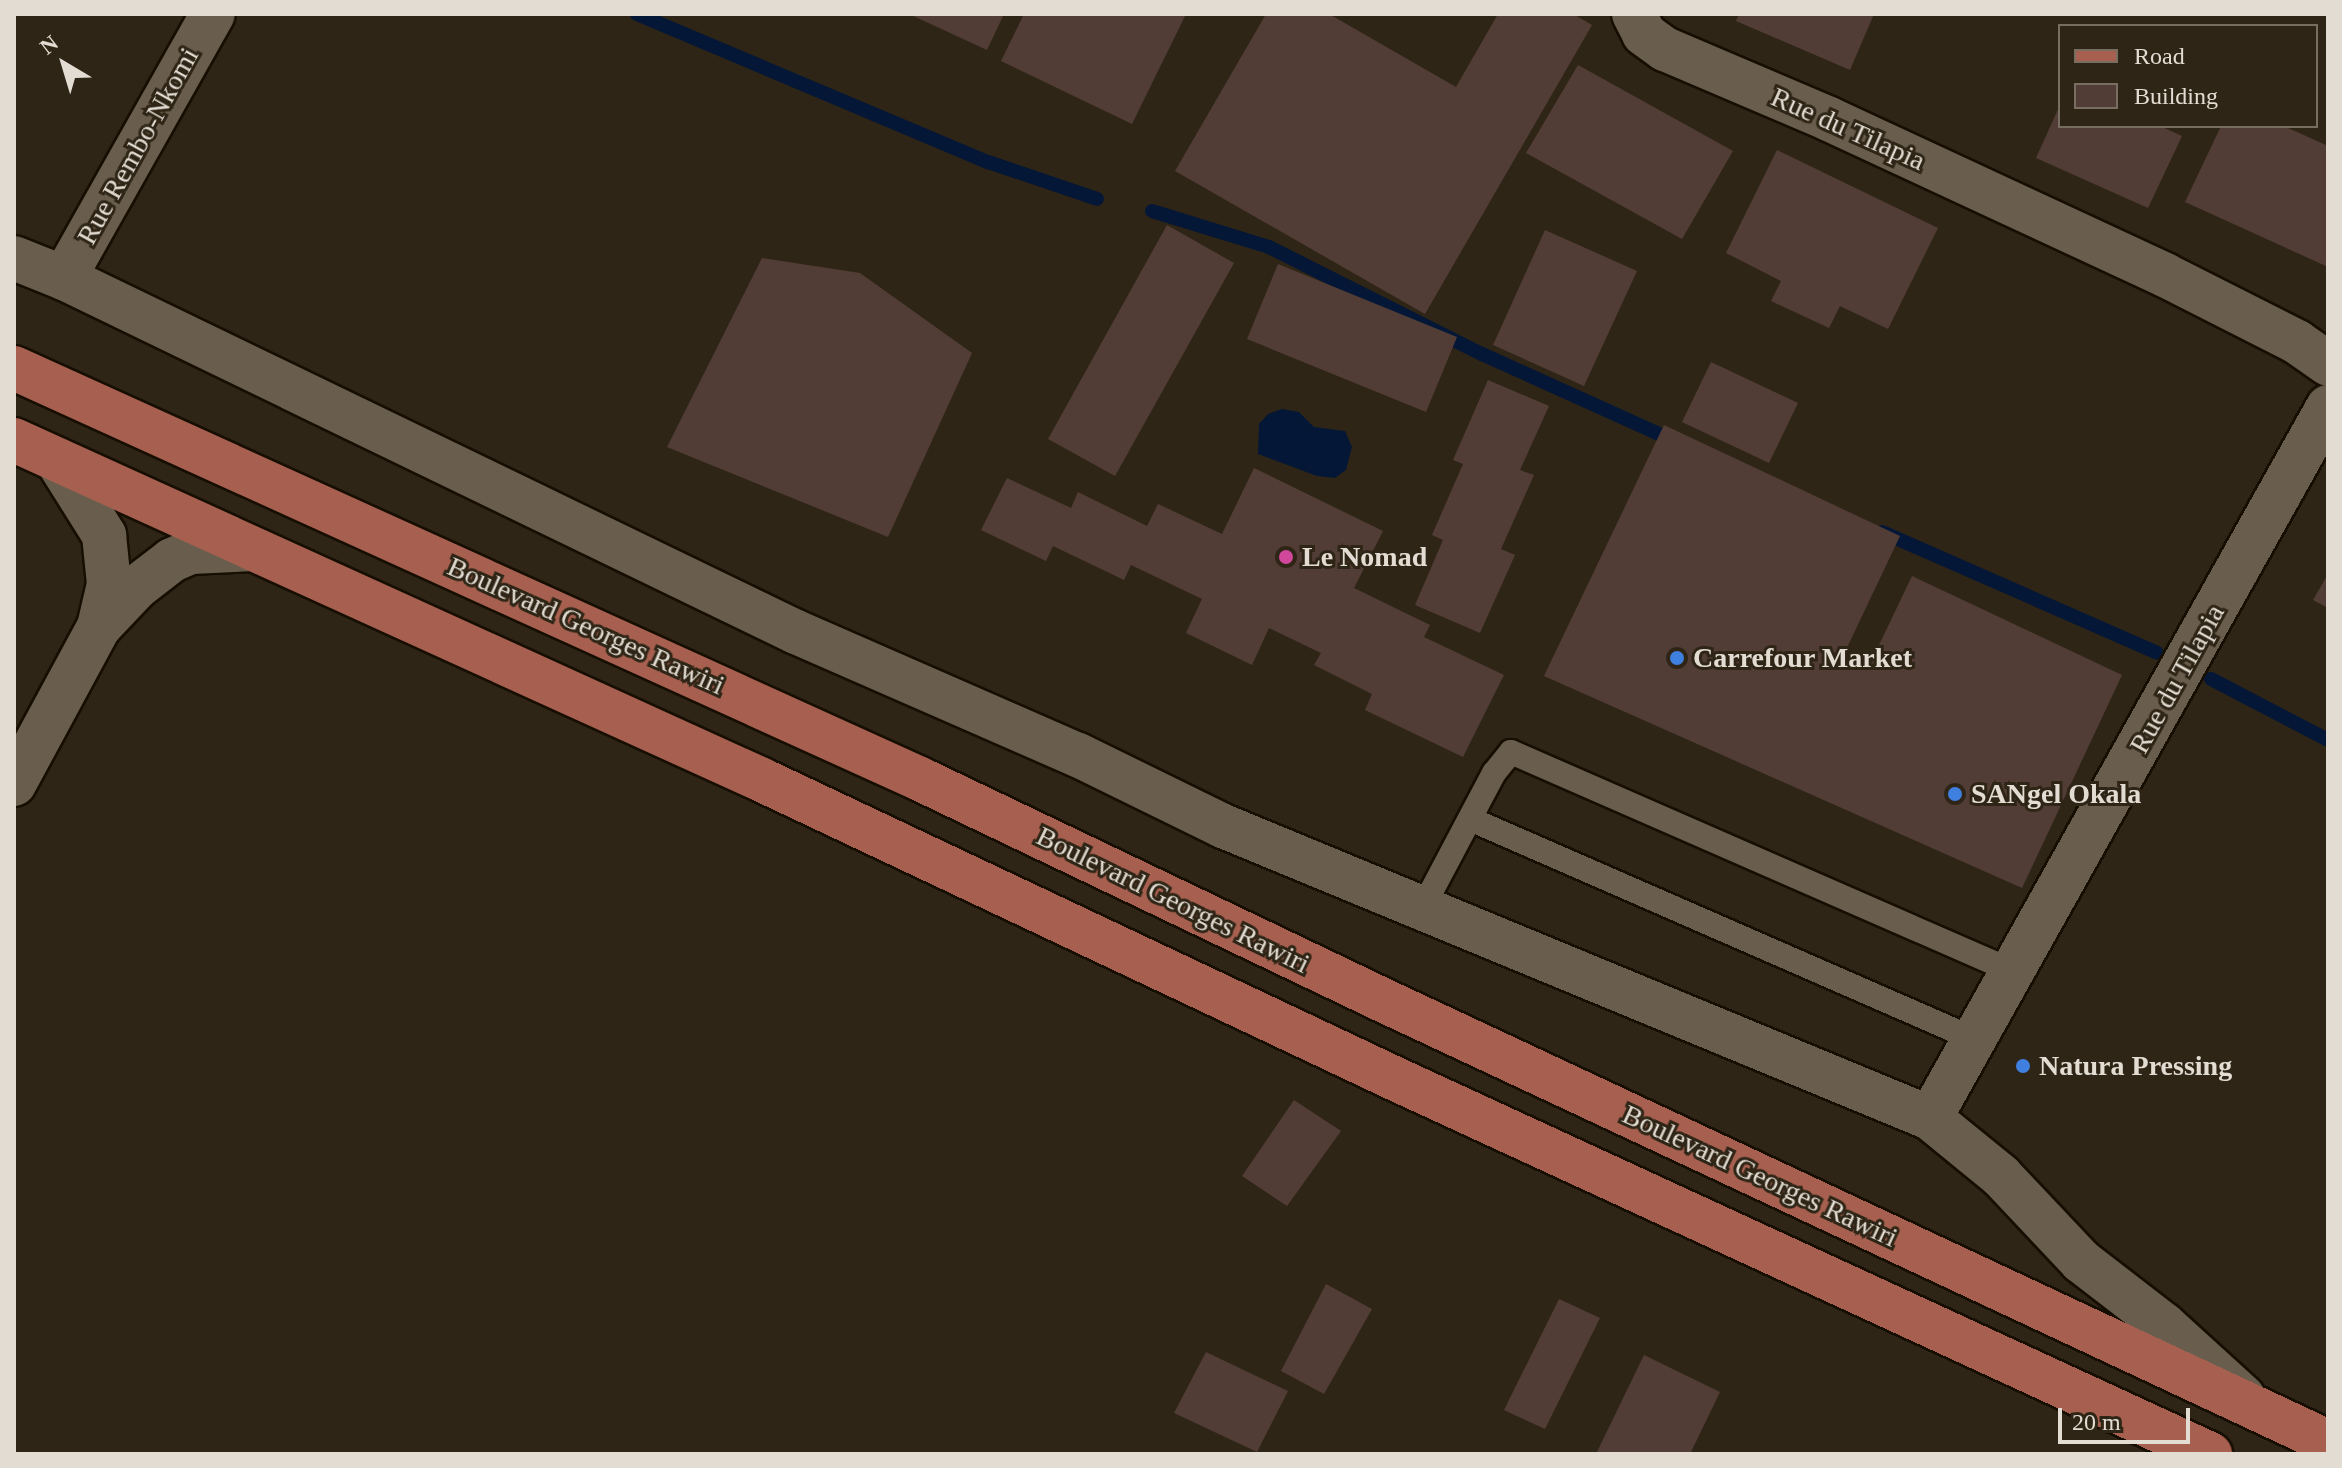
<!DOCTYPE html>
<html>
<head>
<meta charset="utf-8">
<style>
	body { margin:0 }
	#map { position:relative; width:2342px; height:1468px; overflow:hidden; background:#2f2516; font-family:"Times New Roman",serif }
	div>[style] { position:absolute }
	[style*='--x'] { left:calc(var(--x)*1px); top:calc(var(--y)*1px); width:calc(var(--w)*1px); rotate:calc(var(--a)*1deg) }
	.water>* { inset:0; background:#051737 }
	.stream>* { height:14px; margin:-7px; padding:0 7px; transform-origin:7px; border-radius:7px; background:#051737 }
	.building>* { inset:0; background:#513d36 }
	.roads { filter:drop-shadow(2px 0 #170e02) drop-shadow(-2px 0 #170e02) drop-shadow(0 2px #170e02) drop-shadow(0 -2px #170e02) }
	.service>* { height:24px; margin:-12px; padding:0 12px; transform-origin:12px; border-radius:12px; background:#695e4d }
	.minor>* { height:44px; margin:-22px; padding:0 22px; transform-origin:22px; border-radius:22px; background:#695e4d }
	.secondary>* { height:44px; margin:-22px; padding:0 22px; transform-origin:22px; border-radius:22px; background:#695e4d }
	.primary>* { height:44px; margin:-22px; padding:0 22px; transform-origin:22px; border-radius:22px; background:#a7604f }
	.dots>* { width:22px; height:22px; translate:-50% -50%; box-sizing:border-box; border:4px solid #2f2516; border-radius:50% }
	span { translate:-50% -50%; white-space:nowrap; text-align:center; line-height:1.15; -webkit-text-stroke:6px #2f2516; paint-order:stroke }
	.street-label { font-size:28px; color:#e2dcd2 }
	.poi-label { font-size:28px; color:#e2dcd2; font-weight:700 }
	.left { translate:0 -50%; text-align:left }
	.frame { position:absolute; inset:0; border:16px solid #e2dcd2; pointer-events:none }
	.legend { position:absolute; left:2058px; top:24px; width:260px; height:104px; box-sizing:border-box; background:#2f2516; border:2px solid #776e61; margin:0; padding:10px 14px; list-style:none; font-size:24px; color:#e2dcd2 }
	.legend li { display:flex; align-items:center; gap:16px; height:40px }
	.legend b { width:40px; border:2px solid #776e61 }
	.north { position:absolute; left:24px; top:24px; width:80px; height:80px; -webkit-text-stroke:6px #2f2516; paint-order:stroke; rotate:322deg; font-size:22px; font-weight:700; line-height:32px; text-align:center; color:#e2dcd2 }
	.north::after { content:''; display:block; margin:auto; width:28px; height:36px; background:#e2dcd2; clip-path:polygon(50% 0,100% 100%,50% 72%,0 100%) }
	.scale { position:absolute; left:2058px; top:1408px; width:132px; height:36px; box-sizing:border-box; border:4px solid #e2dcd2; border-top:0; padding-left:10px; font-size:24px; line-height:28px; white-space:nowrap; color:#e2dcd2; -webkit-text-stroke:6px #2f2516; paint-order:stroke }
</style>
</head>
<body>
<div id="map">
	<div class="water">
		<div style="clip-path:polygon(1282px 409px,1299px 412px,1314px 427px,1345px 431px,1352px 447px,1346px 470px,1335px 478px,1317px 476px,1258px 454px,1259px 424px,1268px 414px)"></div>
	</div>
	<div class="stream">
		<div style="--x:637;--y:14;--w:381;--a:22.9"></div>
		<div style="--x:988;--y:162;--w:115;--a:18.7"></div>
		<div style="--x:1152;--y:211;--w:122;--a:17.1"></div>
		<div style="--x:1269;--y:247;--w:238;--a:26.7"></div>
		<div style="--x:1482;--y:354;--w:214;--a:24.3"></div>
		<div style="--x:1882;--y:532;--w:300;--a:23.7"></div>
		<div style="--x:2211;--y:679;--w:132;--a:27.5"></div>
	</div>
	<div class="building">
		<div style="clip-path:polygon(909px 14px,1004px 14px,987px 50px)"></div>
		<div style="clip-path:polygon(1024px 14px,1186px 14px,1132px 124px,1001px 61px)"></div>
		<div style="clip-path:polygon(1266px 14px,1329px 14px,1456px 87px,1498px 14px,1573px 14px,1592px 25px,1425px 314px,1175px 171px)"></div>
		<div style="clip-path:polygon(1739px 14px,1874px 14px,1850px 70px,1736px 21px)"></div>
		<div style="clip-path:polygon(1578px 65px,1733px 151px,1682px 239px,1526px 153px)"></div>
		<div style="clip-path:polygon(2060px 105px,2060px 126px,2160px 126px,2182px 136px,2148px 208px,2036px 158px)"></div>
		<div style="clip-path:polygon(2221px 126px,2284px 126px,2328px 146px,2328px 267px,2185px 202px)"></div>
		<div style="clip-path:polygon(1777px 150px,1938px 228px,1888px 329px,1840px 306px,1829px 328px,1771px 301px,1781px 281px,1726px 253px)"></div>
		<div style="clip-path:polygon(1167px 225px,1234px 263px,1115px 476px,1048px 439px)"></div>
		<div style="clip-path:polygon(1545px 230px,1637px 271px,1584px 386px,1493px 345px)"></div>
		<div style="clip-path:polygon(762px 258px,860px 273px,972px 353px,888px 537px,667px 447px)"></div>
		<div style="clip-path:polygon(1278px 264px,1457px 337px,1426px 412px,1247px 339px)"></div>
		<div style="clip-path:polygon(1711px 362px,1798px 403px,1769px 463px,1682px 422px)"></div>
		<div style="clip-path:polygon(1488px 380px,1549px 406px,1520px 470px,1534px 475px,1501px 549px,1515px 555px,1480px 633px,1415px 605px,1443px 540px,1432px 535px,1463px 464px,1453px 460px)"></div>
		<div style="clip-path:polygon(1664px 425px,1900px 536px,1843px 656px,1868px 668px,1912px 576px,2122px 675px,2022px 888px,1544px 676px)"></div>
		<div style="clip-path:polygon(1254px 468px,1383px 531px,1354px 588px,1430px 625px,1424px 637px,1504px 675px,1463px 757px,1365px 710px,1372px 694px,1314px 665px,1321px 653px,1269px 628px,1252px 665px,1186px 633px,1202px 599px,1131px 565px,1124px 580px,1053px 546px,1046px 561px,981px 530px,1007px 478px,1071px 508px,1078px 492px,1147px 526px,1158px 504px,1222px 534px)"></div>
		<div style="clip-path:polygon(2328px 574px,2328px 608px,2313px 600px)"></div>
		<div style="clip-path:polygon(1294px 1100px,1341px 1131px,1287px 1206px,1242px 1176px)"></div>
		<div style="clip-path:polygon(1326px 1284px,1372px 1309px,1324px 1394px,1281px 1371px)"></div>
		<div style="clip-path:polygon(1559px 1299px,1600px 1318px,1545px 1429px,1504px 1410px)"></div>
		<div style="clip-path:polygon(1206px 1352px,1288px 1391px,1257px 1452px,1174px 1413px)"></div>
		<div style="clip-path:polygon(1644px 1355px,1720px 1392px,1690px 1454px,1596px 1454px)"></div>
	</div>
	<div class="roads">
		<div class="service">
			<div style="--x:1470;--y:819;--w:550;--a:23.58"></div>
			<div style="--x:1423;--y:907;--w:152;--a:-62.1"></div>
			<div style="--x:1494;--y:773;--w:27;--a:-51"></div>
			<div style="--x:1511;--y:752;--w:547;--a:23.61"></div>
		</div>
		<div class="minor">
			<div style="--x:1634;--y:14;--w:22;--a:63"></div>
			<div style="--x:1644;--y:34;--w:26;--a:36"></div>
			<div style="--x:1665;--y:49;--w:178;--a:23.1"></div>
			<div style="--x:1829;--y:119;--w:370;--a:24.9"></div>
			<div style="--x:2165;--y:275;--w:148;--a:26.9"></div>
			<div style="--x:2297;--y:342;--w:38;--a:35"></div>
			<div style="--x:14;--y:258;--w:54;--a:21.8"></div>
			<div style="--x:64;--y:278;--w:813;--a:25.81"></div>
			<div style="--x:796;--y:632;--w:308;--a:23.6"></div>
			<div style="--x:1078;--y:755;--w:161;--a:26.1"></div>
			<div style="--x:1223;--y:826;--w:765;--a:22.44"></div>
			<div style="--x:1930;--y:1118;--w:92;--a:39.2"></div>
			<div style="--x:2001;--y:1176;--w:117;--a:46.7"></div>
			<div style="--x:2081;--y:1261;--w:105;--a:37.6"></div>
			<div style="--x:2164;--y:1325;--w:107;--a:42.3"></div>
			<div style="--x:64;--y:278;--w:303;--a:-60.6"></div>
			<div style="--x:1930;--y:1118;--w:815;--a:-60.76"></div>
		</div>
		<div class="secondary">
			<div style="--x:57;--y:460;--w:89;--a:57.9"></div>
			<div style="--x:104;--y:535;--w:49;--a:84.2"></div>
			<div style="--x:109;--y:584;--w:44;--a:103.1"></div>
			<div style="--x:14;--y:784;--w:179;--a:-61.6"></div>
			<div style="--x:99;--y:627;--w:55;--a:-46.5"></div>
			<div style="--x:137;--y:587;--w:44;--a:-37.6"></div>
			<div style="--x:172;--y:560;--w:21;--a:-23"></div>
			<div style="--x:191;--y:552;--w:61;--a:-2.8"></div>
		</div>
		<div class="primary">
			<div style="--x:14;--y:368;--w:995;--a:24.4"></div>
			<div style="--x:920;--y:779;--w:518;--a:25.53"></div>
			<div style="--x:1387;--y:1002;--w:1039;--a:25.06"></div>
			<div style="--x:14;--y:440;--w:822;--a:24.44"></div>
			<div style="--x:762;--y:780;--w:705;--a:25.26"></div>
			<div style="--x:1400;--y:1081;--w:892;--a:24.73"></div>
		</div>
	</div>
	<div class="dots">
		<div style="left:1286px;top:557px;background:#d1479c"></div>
		<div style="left:1677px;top:658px;background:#3f7fe0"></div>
		<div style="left:1955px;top:794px;background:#3f7fe0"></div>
		<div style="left:2023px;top:1066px;background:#3f7fe0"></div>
	</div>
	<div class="street-label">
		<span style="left:1848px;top:129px;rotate:24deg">Rue du Tilapia</span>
		<span style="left:138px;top:146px;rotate:-61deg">Rue Rembo-Nkomi</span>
		<span style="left:586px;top:626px;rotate:24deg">Boulevard Georges Rawiri</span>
		<span style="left:2177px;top:679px;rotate:-61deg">Rue du Tilapia</span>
		<span style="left:1173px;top:900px;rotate:26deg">Boulevard Georges Rawiri</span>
		<span style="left:1760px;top:1176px;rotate:25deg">Boulevard Georges Rawiri</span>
	</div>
	<div class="poi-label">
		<span class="left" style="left:1302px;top:557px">Le Nomad</span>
		<span class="left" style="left:1693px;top:658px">Carrefour Market</span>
		<span class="left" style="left:1971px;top:794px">SANgel Okala</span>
		<span class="left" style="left:2039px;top:1066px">Natura Pressing</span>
	</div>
	<div class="frame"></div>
	<ul class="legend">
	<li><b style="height:10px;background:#a7604f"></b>Road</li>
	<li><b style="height:22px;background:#513d36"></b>Building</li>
	</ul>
	<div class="north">N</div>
	<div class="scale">20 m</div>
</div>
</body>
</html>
